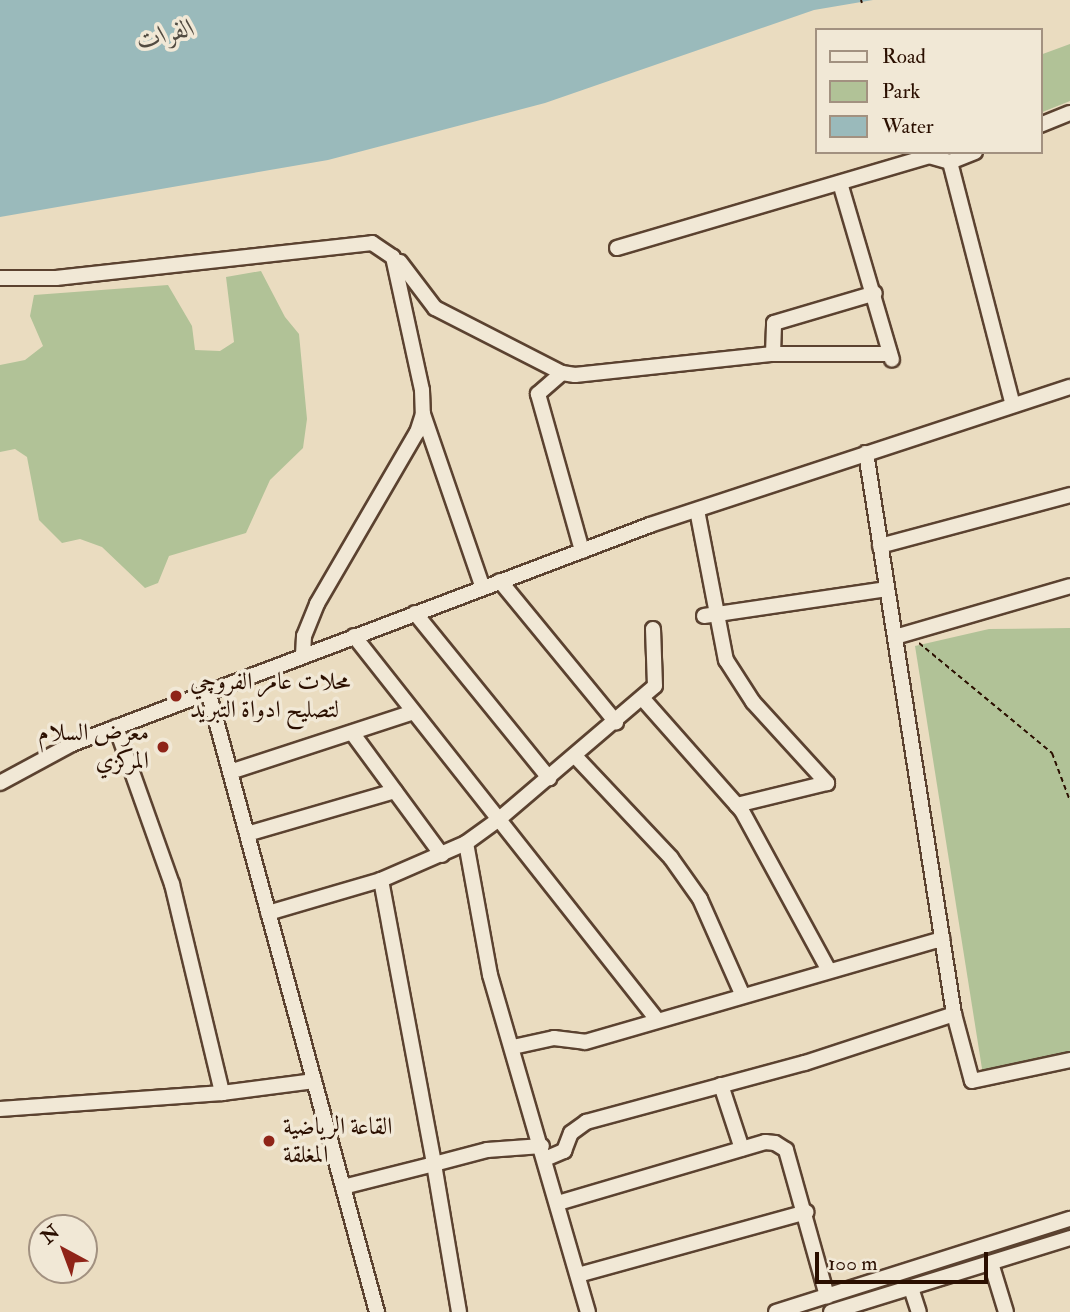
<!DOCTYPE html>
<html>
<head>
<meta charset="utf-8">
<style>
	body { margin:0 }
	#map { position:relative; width:1070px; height:1312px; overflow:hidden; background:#eadcc0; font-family:"IM FELL Double Pica",Amiri,serif }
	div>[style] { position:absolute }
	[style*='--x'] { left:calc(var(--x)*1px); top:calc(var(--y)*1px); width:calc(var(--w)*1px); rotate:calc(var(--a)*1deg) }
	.green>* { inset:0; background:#b1c297 }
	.water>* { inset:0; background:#9ababb }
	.path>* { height:2px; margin-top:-1px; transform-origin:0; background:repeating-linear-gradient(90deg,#2b0f00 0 5px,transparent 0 8.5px) }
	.roads { filter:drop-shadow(2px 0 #5b4230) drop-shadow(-2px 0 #5b4230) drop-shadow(0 2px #5b4230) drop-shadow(0 -2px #5b4230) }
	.minor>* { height:14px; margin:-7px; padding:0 7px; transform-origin:7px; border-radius:7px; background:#f1e8d6 }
	.dots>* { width:19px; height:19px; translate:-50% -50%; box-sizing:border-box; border:4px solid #f1e8d6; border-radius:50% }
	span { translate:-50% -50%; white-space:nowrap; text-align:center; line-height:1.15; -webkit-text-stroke:7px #f1e8d6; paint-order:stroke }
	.poi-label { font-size:24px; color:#2b0f00 }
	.left { translate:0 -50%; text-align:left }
	.right { translate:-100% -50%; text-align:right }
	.water-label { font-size:26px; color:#524b41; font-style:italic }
	.legend { position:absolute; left:815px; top:28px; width:228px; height:126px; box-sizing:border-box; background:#f1e8d6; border:2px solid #a29180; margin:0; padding:9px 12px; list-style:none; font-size:21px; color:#2b0f00 }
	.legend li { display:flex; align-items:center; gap:14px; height:35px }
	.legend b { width:35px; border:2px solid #a29180 }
	.north { position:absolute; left:28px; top:1214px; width:70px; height:70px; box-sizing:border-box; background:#f1e8d6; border:2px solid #a29180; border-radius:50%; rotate:319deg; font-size:19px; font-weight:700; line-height:28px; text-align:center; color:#2b0f00 }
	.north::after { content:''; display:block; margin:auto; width:24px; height:32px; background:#8f2418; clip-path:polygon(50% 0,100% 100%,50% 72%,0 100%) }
	.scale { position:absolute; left:815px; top:1252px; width:173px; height:32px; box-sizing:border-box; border:4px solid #2b0f00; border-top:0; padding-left:9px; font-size:21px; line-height:24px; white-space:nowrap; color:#2b0f00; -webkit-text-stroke:5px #f1e8d6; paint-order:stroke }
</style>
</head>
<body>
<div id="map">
	<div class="green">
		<div style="clip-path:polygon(1070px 44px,1070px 101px,1040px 113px,1040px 55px)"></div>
		<div style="clip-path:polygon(261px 271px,285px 317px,299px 334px,307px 419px,303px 448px,270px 480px,246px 533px,169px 556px,158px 583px,145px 588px,102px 547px,80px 539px,62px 543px,39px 520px,27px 457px,15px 449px,0 452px,0 365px,25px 360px,43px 346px,30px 316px,34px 295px,168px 285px,192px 326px,195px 350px,220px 351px,234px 342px,226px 277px)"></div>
		<div style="clip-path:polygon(1070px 628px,1070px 1052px,983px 1075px,915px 646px,989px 629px)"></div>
	</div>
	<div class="water">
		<div style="clip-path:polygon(0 0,873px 0,814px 10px,545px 103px,328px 160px,0 217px)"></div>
	</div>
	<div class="path">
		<div style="--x:861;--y:0;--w:3;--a:72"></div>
		<div style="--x:919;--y:643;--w:173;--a:39.6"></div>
		<div style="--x:1052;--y:753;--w:51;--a:69.4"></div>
	</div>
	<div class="roads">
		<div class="minor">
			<div style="--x:1040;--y:125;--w:32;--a:-22"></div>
			<div style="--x:975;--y:152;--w:27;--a:158"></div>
			<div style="--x:950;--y:162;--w:251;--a:75.5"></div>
			<div style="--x:840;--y:183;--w:184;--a:73.6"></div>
			<div style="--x:617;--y:248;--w:325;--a:-16.4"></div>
			<div style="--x:929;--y:156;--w:22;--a:16"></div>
			<div style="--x:400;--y:262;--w:58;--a:52.7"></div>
			<div style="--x:435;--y:308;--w:143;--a:27.1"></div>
			<div style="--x:562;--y:373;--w:13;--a:9"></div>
			<div style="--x:575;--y:375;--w:199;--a:-6.1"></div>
			<div style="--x:773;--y:354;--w:31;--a:-88"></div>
			<div style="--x:774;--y:323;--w:105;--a:-16.5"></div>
			<div style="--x:0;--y:278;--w:56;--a:0"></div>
			<div style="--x:56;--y:278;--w:318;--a:-6.3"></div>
			<div style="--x:372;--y:243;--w:25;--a:34"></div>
			<div style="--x:393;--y:257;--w:136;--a:77.7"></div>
			<div style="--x:422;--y:390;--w:24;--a:88"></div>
			<div style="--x:423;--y:414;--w:19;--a:108"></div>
			<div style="--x:417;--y:432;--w:199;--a:120.2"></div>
			<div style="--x:317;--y:604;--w:35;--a:112"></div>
			<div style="--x:304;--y:636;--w:19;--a:93"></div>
			<div style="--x:773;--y:354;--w:117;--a:0"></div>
			<div style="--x:562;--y:373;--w:32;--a:139"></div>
			<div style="--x:538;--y:394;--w:163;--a:74.3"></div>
			<div style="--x:423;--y:414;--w:184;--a:71"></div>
			<div style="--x:866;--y:453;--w:568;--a:81.09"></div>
			<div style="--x:954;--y:1014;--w:69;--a:75"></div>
			<div style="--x:972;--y:1081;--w:100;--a:-12.1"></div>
			<div style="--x:697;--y:510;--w:153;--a:79.1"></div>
			<div style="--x:726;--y:660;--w:50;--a:57.3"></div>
			<div style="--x:753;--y:702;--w:110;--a:47.6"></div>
			<div style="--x:827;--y:783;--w:93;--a:166.3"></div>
			<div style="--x:880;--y:546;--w:197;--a:-15"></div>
			<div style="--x:500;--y:581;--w:183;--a:50.6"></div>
			<div style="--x:415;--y:613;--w:213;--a:50.9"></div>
			<div style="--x:704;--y:616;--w:185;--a:-8.4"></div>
			<div style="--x:354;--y:636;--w:489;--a:51.7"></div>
			<div style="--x:895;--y:637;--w:182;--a:-16.2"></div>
			<div style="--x:208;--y:691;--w:644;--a:74.78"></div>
			<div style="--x:643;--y:699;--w:149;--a:48.5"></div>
			<div style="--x:742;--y:811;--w:180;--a:61.4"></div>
			<div style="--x:116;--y:727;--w:167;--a:70.4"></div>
			<div style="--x:172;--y:884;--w:215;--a:76.5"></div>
			<div style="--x:353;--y:734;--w:150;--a:53.7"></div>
			<div style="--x:575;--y:756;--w:140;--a:46.7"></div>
			<div style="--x:671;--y:858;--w:50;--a:54.7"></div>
			<div style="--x:700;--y:899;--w:106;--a:66.1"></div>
			<div style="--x:230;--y:772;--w:190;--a:-18.1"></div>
			<div style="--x:0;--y:783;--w:82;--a:-28.4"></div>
			<div style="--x:72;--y:744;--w:618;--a:-20.75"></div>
			<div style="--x:650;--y:525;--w:442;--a:-18.2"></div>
			<div style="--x:247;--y:834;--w:154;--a:-16.2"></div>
			<div style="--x:466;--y:843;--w:134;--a:79.7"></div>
			<div style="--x:490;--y:975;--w:351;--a:73.8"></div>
			<div style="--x:381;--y:880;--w:289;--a:79.4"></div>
			<div style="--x:434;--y:1164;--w:55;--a:-14.8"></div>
			<div style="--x:487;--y:1150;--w:55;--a:-4.2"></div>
			<div style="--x:268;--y:913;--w:118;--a:-16.3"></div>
			<div style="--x:381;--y:880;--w:93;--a:-23.5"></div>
			<div style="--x:466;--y:843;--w:39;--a:-36"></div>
			<div style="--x:498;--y:820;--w:206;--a:-40.5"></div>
			<div style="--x:655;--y:686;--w:57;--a:-92"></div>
			<div style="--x:513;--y:1047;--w:42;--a:-12.4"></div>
			<div style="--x:554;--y:1038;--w:31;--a:7"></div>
			<div style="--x:585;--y:1042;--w:372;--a:-16.1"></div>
			<div style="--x:721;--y:1085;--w:67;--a:71.8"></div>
			<div style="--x:0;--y:1109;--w:223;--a:-4.1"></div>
			<div style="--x:222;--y:1093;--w:93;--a:-7.4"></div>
			<div style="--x:545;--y:1159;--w:21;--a:-23"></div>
			<div style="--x:564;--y:1151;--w:19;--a:-69"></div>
			<div style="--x:571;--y:1133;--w:19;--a:-36"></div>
			<div style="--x:586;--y:1122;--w:227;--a:-15.1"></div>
			<div style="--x:805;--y:1063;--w:157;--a:-18.2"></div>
			<div style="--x:343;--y:1187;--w:94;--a:-14.2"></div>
			<div style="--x:434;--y:1164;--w:150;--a:80.4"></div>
			<div style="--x:558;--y:1203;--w:216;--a:-16.4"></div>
			<div style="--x:765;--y:1142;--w:10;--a:6"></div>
			<div style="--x:775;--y:1143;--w:13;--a:32"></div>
			<div style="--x:786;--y:1150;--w:152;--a:74.3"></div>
			<div style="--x:991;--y:1263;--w:51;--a:73"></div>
			<div style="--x:578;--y:1275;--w:237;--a:-15.4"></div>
			<div style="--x:911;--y:1288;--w:25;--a:72"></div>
			<div style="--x:776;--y:1312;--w:308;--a:-17.6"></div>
			<div style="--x:831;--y:1312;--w:250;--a:-17.2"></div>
		</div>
	</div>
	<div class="dots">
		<div style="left:176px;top:696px;background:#8f2418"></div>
		<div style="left:163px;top:747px;background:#8f2418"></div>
		<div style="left:269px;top:1141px;background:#8f2418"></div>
	</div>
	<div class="poi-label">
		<span class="left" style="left:190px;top:696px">محلات عامر الفروچي<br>لتصليح ادواة التبريد</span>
		<span class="right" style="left:149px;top:747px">معرض السلام<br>المركزي</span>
		<span class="left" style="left:283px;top:1141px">القاعة الرياضية<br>المغلقة</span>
	</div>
	<div class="water-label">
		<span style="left:166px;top:35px;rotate:-14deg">الفرات</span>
	</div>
	<ul class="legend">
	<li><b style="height:9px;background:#f1e8d6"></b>Road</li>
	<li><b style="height:19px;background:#b1c297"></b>Park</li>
	<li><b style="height:19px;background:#9ababb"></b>Water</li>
	</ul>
	<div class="north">N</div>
	<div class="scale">100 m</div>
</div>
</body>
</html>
